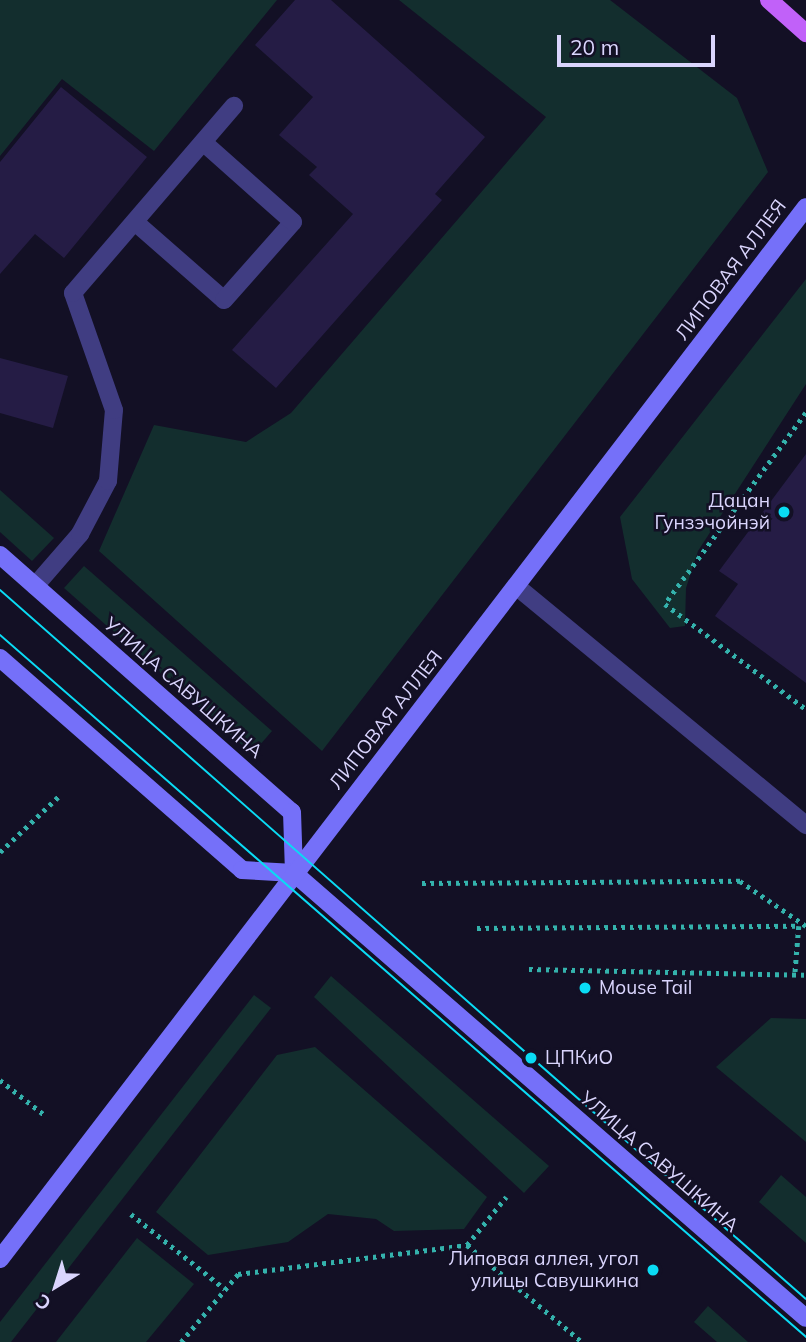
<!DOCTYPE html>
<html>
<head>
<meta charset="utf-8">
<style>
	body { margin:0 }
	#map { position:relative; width:806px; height:1342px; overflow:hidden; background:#131025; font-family:Mulish,sans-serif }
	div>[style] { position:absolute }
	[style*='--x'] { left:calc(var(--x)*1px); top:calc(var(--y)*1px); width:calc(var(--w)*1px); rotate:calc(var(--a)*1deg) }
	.green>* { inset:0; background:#132e2e }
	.building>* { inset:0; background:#251c45 }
	.path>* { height:4.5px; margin-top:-2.25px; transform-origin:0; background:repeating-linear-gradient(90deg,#34b2ac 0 3.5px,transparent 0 8.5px) }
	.lane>* { height:18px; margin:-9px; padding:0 9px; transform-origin:9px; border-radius:9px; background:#403d82 }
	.secondary>* { height:18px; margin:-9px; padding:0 9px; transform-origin:9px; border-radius:9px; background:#7570f9 }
	.primary>* { height:18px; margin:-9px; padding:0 9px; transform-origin:9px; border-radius:9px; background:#c161f9 }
	.tram>* { height:2px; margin:-1px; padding:0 1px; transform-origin:1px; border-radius:1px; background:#0adbf4 }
	.dots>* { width:19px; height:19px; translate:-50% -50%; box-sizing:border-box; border:4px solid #131025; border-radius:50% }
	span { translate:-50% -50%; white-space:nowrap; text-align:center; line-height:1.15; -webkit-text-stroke:5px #131025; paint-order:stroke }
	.street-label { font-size:19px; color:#dad5fd }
	.poi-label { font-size:19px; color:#dad5fd }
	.right { translate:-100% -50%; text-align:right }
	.left { translate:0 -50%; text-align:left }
	.north { position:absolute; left:21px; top:1251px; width:70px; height:70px; -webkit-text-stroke:5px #131025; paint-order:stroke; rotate:218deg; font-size:19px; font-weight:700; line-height:28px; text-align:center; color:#dad5fd }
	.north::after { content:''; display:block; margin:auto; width:24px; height:32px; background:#dad5fd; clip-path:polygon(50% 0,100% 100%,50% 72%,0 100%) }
	.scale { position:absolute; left:557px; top:35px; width:158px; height:32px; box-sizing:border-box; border:4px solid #dad5fd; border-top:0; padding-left:9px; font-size:21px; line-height:24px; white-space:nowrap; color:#dad5fd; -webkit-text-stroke:5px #131025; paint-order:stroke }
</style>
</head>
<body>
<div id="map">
	<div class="green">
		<div style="clip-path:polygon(0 0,277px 0,154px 151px,62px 79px,0 156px)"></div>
		<div style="clip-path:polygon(399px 0,610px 0,737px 98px,768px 172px,322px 751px,99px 551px,154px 425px,246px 442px,291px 413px,546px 117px)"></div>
		<div style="clip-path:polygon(806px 279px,806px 384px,698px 551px,686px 588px,685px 626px,670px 628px,632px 579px,620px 517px)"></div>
		<div style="clip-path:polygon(0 490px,54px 538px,32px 561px,0 532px)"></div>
		<div style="clip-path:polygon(84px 566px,272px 731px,252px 754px,64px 588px)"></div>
		<div style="clip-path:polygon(331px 976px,549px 1166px,524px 1193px,314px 997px)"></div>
		<div style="clip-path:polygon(254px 995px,271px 1008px,11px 1342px,0 1342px,0 1322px)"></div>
		<div style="clip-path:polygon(771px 1018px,806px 1019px,806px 1142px,716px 1067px)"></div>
		<div style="clip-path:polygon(315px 1047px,487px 1197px,464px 1229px,394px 1231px,376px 1219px,328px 1214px,288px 1242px,208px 1255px,156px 1212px,277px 1055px)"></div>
		<div style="clip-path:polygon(781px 1175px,806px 1197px,806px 1243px,759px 1202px)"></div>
		<div style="clip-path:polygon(137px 1238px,194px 1284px,146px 1342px,56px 1342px)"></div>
		<div style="clip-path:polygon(708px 1306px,748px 1342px,717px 1342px,694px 1322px)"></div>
	</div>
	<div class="building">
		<div style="clip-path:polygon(295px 0,331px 0,485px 137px,435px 194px,442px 200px,276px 388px,232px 350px,353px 214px,309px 175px,317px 167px,279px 135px,313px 97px,255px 45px)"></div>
		<div style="clip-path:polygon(61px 87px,147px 157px,64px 258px,35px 234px,0 274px,0 162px)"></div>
		<div style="clip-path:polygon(0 358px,68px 376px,53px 428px,0 413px)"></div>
		<div style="clip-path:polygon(806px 454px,806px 683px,715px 616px,738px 584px,719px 571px)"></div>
	</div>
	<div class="path">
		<div style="--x:806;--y:413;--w:237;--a:126.4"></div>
		<div style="--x:665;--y:604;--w:176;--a:36.7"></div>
		<div style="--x:0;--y:852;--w:80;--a:-43.5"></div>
		<div style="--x:422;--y:883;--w:318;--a:-0.4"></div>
		<div style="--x:740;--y:881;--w:80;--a:34.3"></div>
		<div style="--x:477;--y:928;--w:322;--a:-0.4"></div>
		<div style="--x:799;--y:926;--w:49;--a:94.7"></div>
		<div style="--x:529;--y:969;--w:277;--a:1.2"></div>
		<div style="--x:0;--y:1080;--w:58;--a:38"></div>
		<div style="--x:131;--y:1214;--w:120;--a:38.6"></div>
		<div style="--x:467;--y:1245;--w:62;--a:-50.9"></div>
		<div style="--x:181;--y:1342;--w:89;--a:-50"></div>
		<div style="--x:238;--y:1274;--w:231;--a:-7.2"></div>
		<div style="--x:467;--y:1245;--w:150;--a:40.1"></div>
	</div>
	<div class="lane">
		<div style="--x:135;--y:222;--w:118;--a:41.2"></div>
		<div style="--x:224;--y:300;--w:104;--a:-48.5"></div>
		<div style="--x:293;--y:222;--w:120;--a:-138.4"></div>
		<div style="--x:35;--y:586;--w:69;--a:-49.1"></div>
		<div style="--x:80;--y:534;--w:60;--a:-62.2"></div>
		<div style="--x:108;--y:481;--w:71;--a:-85.2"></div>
		<div style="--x:114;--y:410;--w:124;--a:-109.3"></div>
		<div style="--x:73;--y:293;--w:247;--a:-49.3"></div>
		<div style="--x:516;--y:586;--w:376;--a:39.5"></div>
	</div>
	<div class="secondary">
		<div style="--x:0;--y:555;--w:389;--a:41.4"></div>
		<div style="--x:292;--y:812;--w:61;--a:88.1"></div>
		<div style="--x:0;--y:658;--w:322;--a:41.2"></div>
		<div style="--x:242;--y:870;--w:52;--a:3.3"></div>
		<div style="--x:294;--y:873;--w:678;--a:41"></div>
		<div style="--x:0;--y:1259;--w:1325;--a:-52.54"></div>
	</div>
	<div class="primary">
		<div style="--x:769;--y:0;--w:50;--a:41.7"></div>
	</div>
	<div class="tram">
		<div style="--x:0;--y:590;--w:1073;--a:41.34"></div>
		<div style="--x:0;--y:635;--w:1069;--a:41.05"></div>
	</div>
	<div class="dots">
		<div style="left:784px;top:512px;background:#0adbf4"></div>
		<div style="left:585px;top:988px;background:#0adbf4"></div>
		<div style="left:531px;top:1058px;background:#0adbf4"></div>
		<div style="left:653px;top:1270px;background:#0adbf4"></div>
	</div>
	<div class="street-label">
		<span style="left:731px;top:270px;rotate:-53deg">ЛИПОВАЯ АЛЛЕЯ</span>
		<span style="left:183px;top:688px;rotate:41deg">УЛИЦА САВУШКИНА</span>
		<span style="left:386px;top:720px;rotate:-52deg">ЛИПОВАЯ АЛЛЕЯ</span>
		<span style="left:659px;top:1162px;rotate:41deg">УЛИЦА САВУШКИНА</span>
	</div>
	<div class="poi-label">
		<span class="right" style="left:770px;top:512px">Дацан<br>Гунзэчойнэй</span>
		<span class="left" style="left:599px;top:988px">Mouse Tail</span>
		<span class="left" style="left:545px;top:1058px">ЦПКиО</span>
		<span class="right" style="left:639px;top:1270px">Липовая аллея, угол<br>улицы Савушкина</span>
	</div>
	<div class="north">С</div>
	<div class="scale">20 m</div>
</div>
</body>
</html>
